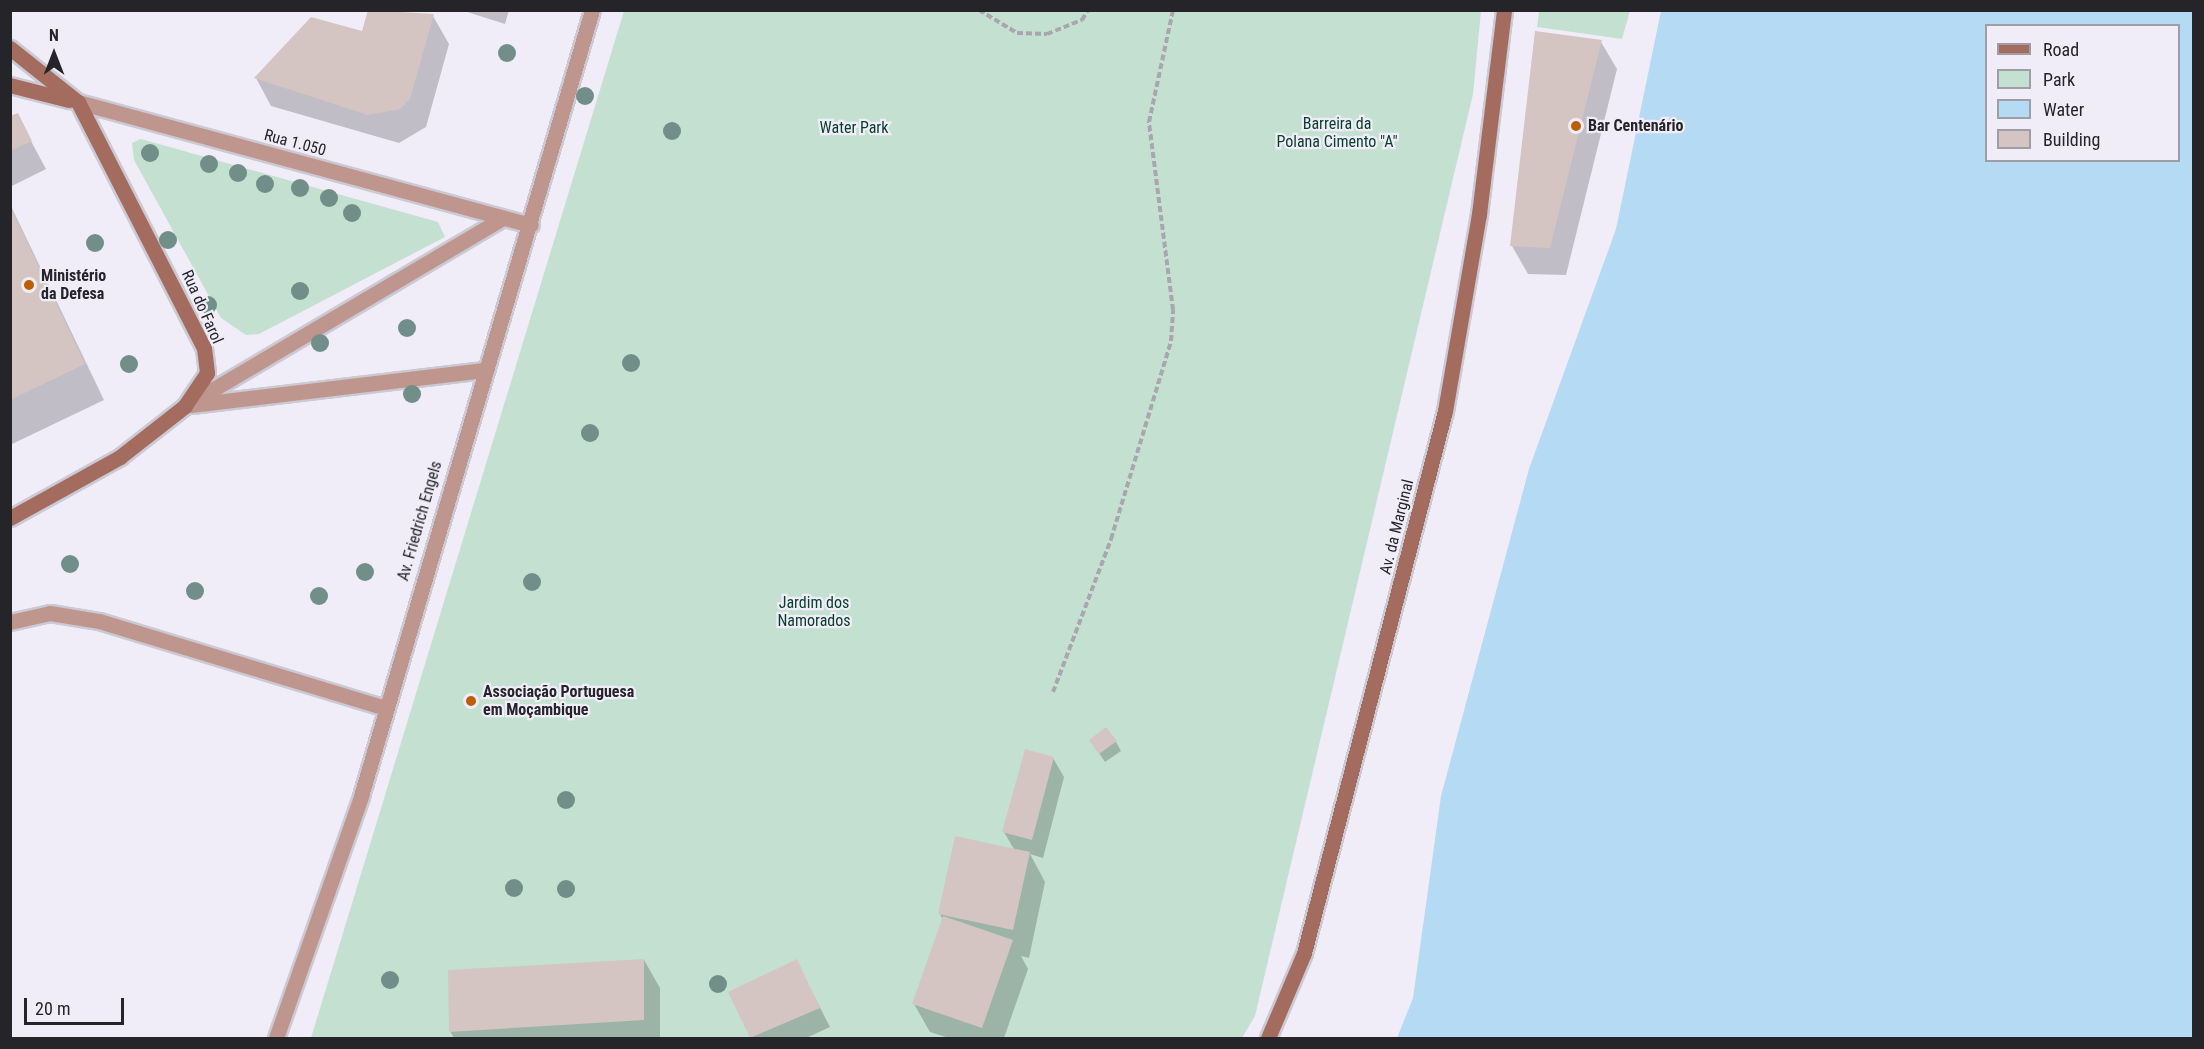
<!DOCTYPE html>
<html>
<head>
<meta charset="utf-8">
<style>
	body { margin:0 }
	#map { position:relative; width:2204px; height:1049px; overflow:hidden; background:#f0edf9; font-family:"Roboto Condensed",sans-serif }
	div>[style] { position:absolute }
	[style*='--x'] { left:calc(var(--x)*1px); top:calc(var(--y)*1px); width:calc(var(--w)*1px); rotate:calc(var(--a)*1deg) }
	.green>* { inset:0; background:#c4e0d1 }
	.water>* { inset:0; background:#b5daf3 }
	.shadow>* { inset:0; background:#0003 }
	.building>* { inset:0; background:#d4c5c2 }
	.path>* { height:4px; margin-top:-2px; transform-origin:0; background:repeating-linear-gradient(90deg,#a9a6b0 0 6px,transparent 0 9px) }
	.roads { filter:drop-shadow(2px 0 #cbc9d4) drop-shadow(-2px 0 #cbc9d4) drop-shadow(0 2px #cbc9d4) drop-shadow(0 -2px #cbc9d4) }
	.street>* { height:15px; margin:-7.5px; padding:0 7.5px; transform-origin:7.5px; border-radius:7.5px; background:#bf968e }
	.secondary>* { height:15px; margin:-7.5px; padding:0 7.5px; transform-origin:7.5px; border-radius:7.5px; background:#a46b5f }
	.trees>* { width:18px; height:18px; margin:-9px; border-radius:50%; background:#718e88 }
	.dots>* { width:16px; height:16px; translate:-50% -50%; box-sizing:border-box; border:3px solid #f0edf9; border-radius:50% }
	span { translate:-50% -50%; white-space:nowrap; text-align:center; line-height:1.15; -webkit-text-stroke:4.5px #f0edf9; paint-order:stroke }
	.park-label { font-size:16px; color:#09402b }
	.poi-label { font-size:16px; color:#252429; font-weight:700 }
	.left { translate:0 -50%; text-align:left }
	.street-label { font-size:16px; color:#252429 }
	.frame { position:absolute; inset:0; border:12px solid #252429; pointer-events:none }
	.legend { position:absolute; left:1985px; top:24px; width:195px; height:138px; box-sizing:border-box; background:#f0edf9; border:2px solid #9f9da6; margin:0; padding:8px 10px; list-style:none; font-size:18px; color:#252429 }
	.legend li { display:flex; align-items:center; gap:12px; height:30px }
	.legend b { width:30px; border:2px solid #9f9da6 }
	.north { position:absolute; left:24px; top:24px; width:60px; height:60px; -webkit-text-stroke:4px #f0edf9; paint-order:stroke; rotate:0deg; font-size:16px; font-weight:700; line-height:24px; text-align:center; color:#252429 }
	.north::after { content:''; display:block; margin:auto; width:21px; height:27px; background:#252429; clip-path:polygon(50% 0,100% 100%,50% 72%,0 100%) }
	.scale { position:absolute; left:24px; top:998px; width:100px; height:27px; box-sizing:border-box; border:3px solid #252429; border-top:0; padding-left:8px; font-size:18px; line-height:21px; white-space:nowrap; color:#252429; -webkit-text-stroke:4px #f0edf9; paint-order:stroke }
</style>
</head>
<body>
<div id="map">
	<div class="green">
		<div style="clip-path:polygon(624px 11px,1481px 11px,1473px 94px,1255px 1016px,1242px 1038px,311px 1038px)"></div>
		<div style="clip-path:polygon(1539px 11px,1539px 10px,1630px 11px,1622px 39px,1537px 27px)"></div>
		<div style="clip-path:polygon(141px 139px,438px 222px,445px 237px,259px 334px,246px 335px,221px 318px,134px 160px,132px 143px)"></div>
	</div>
	<div class="water">
		<div style="clip-path:polygon(evenodd,1661px 11px,2193px 11px,2193px 1038px,1397px 1038px,1413px 998px,1441px 796px,1529px 469px,1616px 229px,1661px 11px,1986px 26px,2178px 26px,2178px 160px,1986px 160px,1986px 26px)"></div>
	</div>
	<div class="shadow">
		<div style="clip-path:polygon(369px 10px,433px 16px,449px 44px,426px 127px,399px 143px,271px 106px,256px 78px,363px 33px)"></div>
		<div style="clip-path:polygon(461px 10px,509px 10px,505px 24px)"></div>
		<div style="clip-path:polygon(1601px 42px,1617px 69px,1566px 275px,1528px 274px,1512px 246px)"></div>
		<div style="clip-path:polygon(17px 115px,46px 169px,10px 187px,10px 118px)"></div>
		<div style="clip-path:polygon(10px 204px,104px 400px,10px 445px)"></div>
		<div style="clip-path:polygon(1091px 741px,1116px 742px,1121px 751px,1105px 762px)"></div>
		<div style="clip-path:polygon(1053px 758px,1064px 777px,1043px 858px,1030px 854px,1045px 882px,1029px 958px,1021px 956px,1028px 969px,1004px 1038px,949px 1038px,930px 1032px,914px 1004px,943px 920px,940px 914px,1015px 851px,1004px 832px)"></div>
		<div style="clip-path:polygon(644px 960px,660px 988px,660px 1038px,454px 1038px,450px 1031px)"></div>
		<div style="clip-path:polygon(796px 961px,830px 1027px,806px 1038px,751px 1038px,730px 993px)"></div>
	</div>
	<div class="building">
		<div style="clip-path:polygon(368px 10px,434px 14px,410px 99px,400px 109px,368px 115px,254px 78px,311px 17px,362px 31px)"></div>
		<div style="clip-path:polygon(1535px 31px,1602px 40px,1550px 248px,1510px 246px)"></div>
		<div style="clip-path:polygon(18px 113px,32px 141px,10px 151px,10px 116px)"></div>
		<div style="clip-path:polygon(10px 206px,85px 364px,10px 400px)"></div>
		<div style="clip-path:polygon(1106px 727px,1117px 741px,1099px 754px,1089px 740px)"></div>
		<div style="clip-path:polygon(1025px 749px,1054px 757px,1032px 840px,1002px 832px)"></div>
		<div style="clip-path:polygon(955px 836px,1030px 852px,1013px 930px,938px 914px)"></div>
		<div style="clip-path:polygon(943px 916px,1013px 940px,982px 1028px,912px 1004px)"></div>
		<div style="clip-path:polygon(644px 959px,644px 1020px,449px 1032px,448px 970px)"></div>
		<div style="clip-path:polygon(797px 959px,820px 1008px,750px 1038px,728px 992px)"></div>
	</div>
	<div class="path">
		<div style="--x:979;--y:10;--w:44;--a:31.2"></div>
		<div style="--x:1017;--y:33;--w:30;--a:2"></div>
		<div style="--x:1047;--y:34;--w:38;--a:-22"></div>
		<div style="--x:1082;--y:20;--w:12;--a:-59"></div>
		<div style="--x:1053;--y:692;--w:164;--a:-69.2"></div>
		<div style="--x:1111;--y:539;--w:207;--a:-73.1"></div>
		<div style="--x:1171;--y:341;--w:31;--a:-86"></div>
		<div style="--x:1173;--y:310;--w:190;--a:-97.3"></div>
		<div style="--x:1149;--y:122;--w:115;--a:-77.9"></div>
	</div>
	<div class="roads">
		<div class="street">
			<div style="--x:78;--y:102;--w:469;--a:15.2"></div>
			<div style="--x:191;--y:405;--w:295;--a:-6.8"></div>
			<div style="--x:185;--y:406;--w:369;--a:-30.6"></div>
			<div style="--x:10;--y:622;--w:41;--a:-12.7"></div>
			<div style="--x:50;--y:613;--w:50;--a:9.3"></div>
			<div style="--x:99;--y:621;--w:299;--a:16.9"></div>
			<div style="--x:276;--y:1038;--w:256;--a:-70.6"></div>
			<div style="--x:361;--y:796;--w:819;--a:-73.62"></div>
		</div>
		<div class="secondary">
			<div style="--x:10;--y:48;--w:87;--a:38.5"></div>
			<div style="--x:78;--y:102;--w:276;--a:62.9"></div>
			<div style="--x:204;--y:348;--w:25;--a:83"></div>
			<div style="--x:207;--y:373;--w:40;--a:124"></div>
			<div style="--x:185;--y:406;--w:83;--a:141.9"></div>
			<div style="--x:120;--y:457;--w:126;--a:151"></div>
			<div style="--x:10;--y:85;--w:61;--a:14.3"></div>
			<div style="--x:1268;--y:1038;--w:92;--a:-67"></div>
			<div style="--x:1304;--y:953;--w:560;--a:-75.42"></div>
			<div style="--x:1445;--y:411;--w:200;--a:-80.2"></div>
			<div style="--x:1479;--y:214;--w:206;--a:-83"></div>
		</div>
	</div>
	<div class="trees">
		<div style="left:507px;top:53px"></div>
		<div style="left:585px;top:96px"></div>
		<div style="left:672px;top:131px"></div>
		<div style="left:150px;top:153px"></div>
		<div style="left:209px;top:164px"></div>
		<div style="left:238px;top:173px"></div>
		<div style="left:265px;top:184px"></div>
		<div style="left:300px;top:188px"></div>
		<div style="left:329px;top:198px"></div>
		<div style="left:352px;top:213px"></div>
		<div style="left:168px;top:240px"></div>
		<div style="left:95px;top:243px"></div>
		<div style="left:300px;top:291px"></div>
		<div style="left:208px;top:305px"></div>
		<div style="left:407px;top:328px"></div>
		<div style="left:320px;top:343px"></div>
		<div style="left:631px;top:363px"></div>
		<div style="left:129px;top:364px"></div>
		<div style="left:412px;top:394px"></div>
		<div style="left:590px;top:433px"></div>
		<div style="left:70px;top:564px"></div>
		<div style="left:365px;top:572px"></div>
		<div style="left:532px;top:582px"></div>
		<div style="left:195px;top:591px"></div>
		<div style="left:319px;top:596px"></div>
		<div style="left:566px;top:800px"></div>
		<div style="left:514px;top:888px"></div>
		<div style="left:566px;top:889px"></div>
		<div style="left:390px;top:980px"></div>
		<div style="left:718px;top:984px"></div>
	</div>
	<div class="dots">
		<div style="left:1576px;top:126px;background:#ba5f06"></div>
		<div style="left:29px;top:285px;background:#ba5f06"></div>
		<div style="left:471px;top:701px;background:#ba5f06"></div>
	</div>
	<div class="park-label">
		<span style="left:1337px;top:133px">Barreira da<br>Polana Cimento "A"</span>
		<span style="left:854px;top:128px">Water Park</span>
		<span style="left:814px;top:612px">Jardim dos<br>Namorados</span>
	</div>
	<div class="poi-label">
		<span class="left" style="left:1588px;top:126px">Bar Centenário</span>
		<span class="left" style="left:41px;top:285px">Ministério<br>da Defesa</span>
		<span class="left" style="left:483px;top:701px">Associação Portuguesa<br>em Moçambique</span>
	</div>
	<div class="street-label">
		<span style="left:295px;top:143px;rotate:15deg">Rua 1.050</span>
		<span style="left:202px;top:307px;rotate:66deg">Rua do Farol</span>
		<span style="left:420px;top:521px;rotate:-74deg">Av. Friedrich Engels</span>
		<span style="left:1397px;top:527px;rotate:-76deg">Av. da Marginal</span>
	</div>
	<div class="frame"></div>
	<ul class="legend">
	<li><b style="height:8px;background:#a46b5f"></b>Road</li>
	<li><b style="height:16px;background:#c4e0d1"></b>Park</li>
	<li><b style="height:16px;background:#b5daf3"></b>Water</li>
	<li><b style="height:16px;background:#d4c5c2"></b>Building</li>
	</ul>
	<div class="north">N</div>
	<div class="scale">20 m</div>
</div>
</body>
</html>
